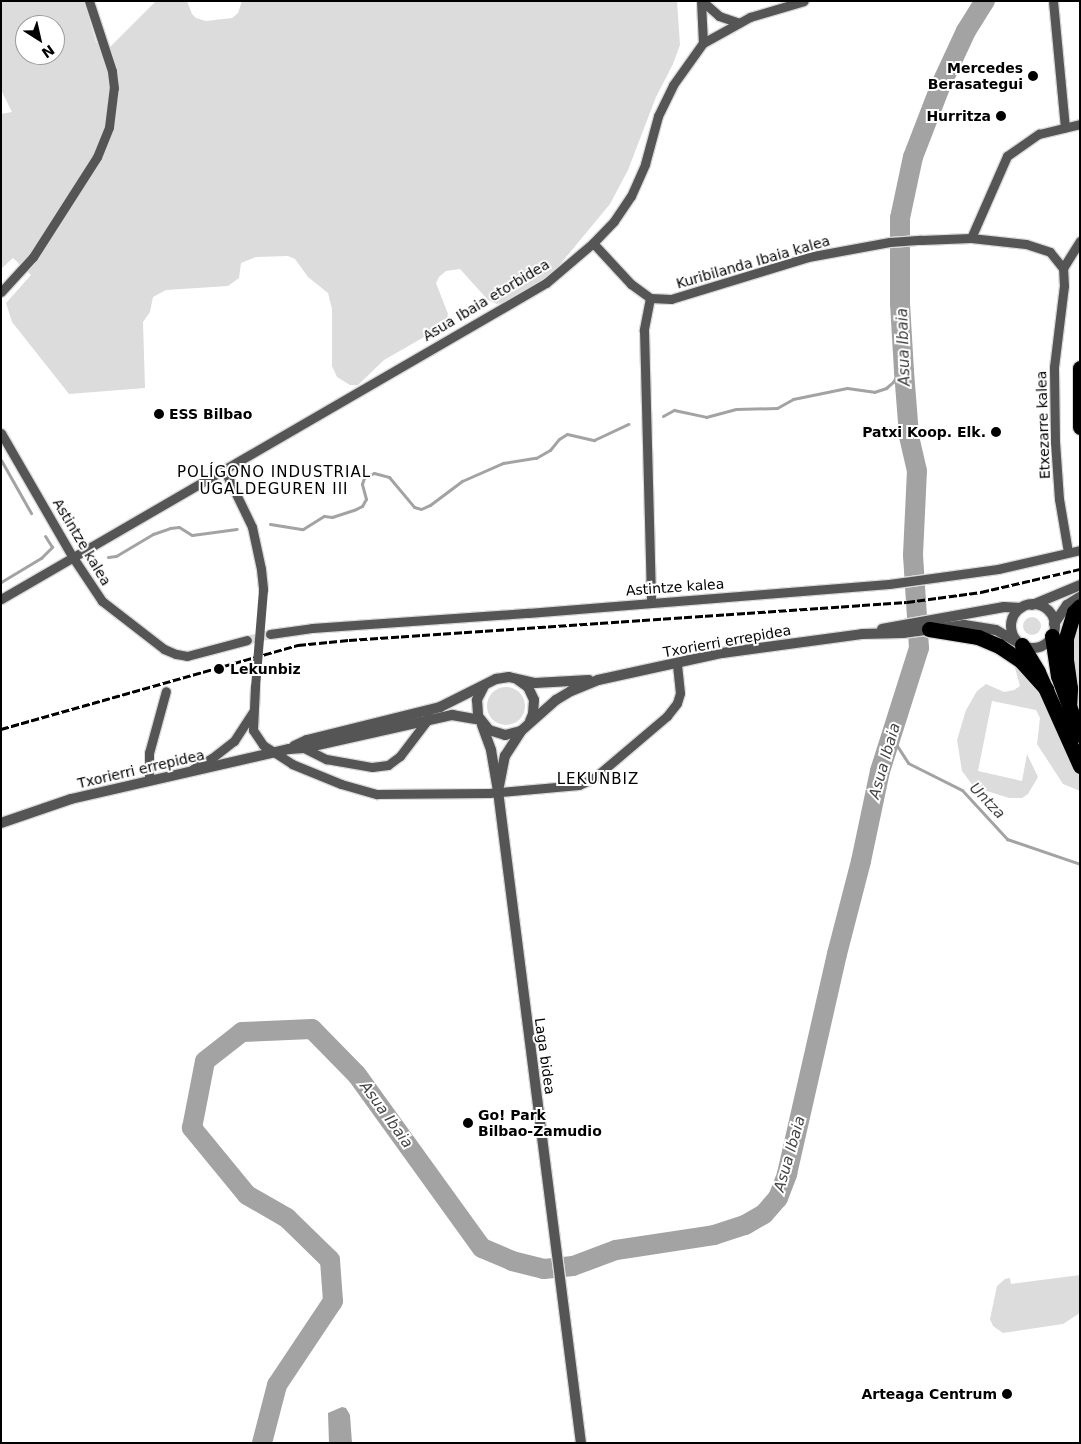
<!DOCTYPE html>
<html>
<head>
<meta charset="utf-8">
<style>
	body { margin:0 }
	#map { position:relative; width:1081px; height:1444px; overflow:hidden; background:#fff; font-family:"DejaVu Sans",sans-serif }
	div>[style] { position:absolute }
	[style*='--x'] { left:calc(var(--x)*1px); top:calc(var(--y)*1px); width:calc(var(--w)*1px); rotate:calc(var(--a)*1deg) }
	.green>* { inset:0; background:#dcdcdc }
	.round { border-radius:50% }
	.water>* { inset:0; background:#a3a3a3 }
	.stream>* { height:3px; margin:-1.5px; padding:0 1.5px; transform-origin:1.5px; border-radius:1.5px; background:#a3a3a3 }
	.river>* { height:20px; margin:-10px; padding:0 10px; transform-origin:10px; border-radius:10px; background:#a3a3a3 }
	.minor-tunnel>* { height:9px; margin-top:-4.5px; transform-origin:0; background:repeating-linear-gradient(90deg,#d9d9d9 0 9px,transparent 0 13.5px) }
	.roads { filter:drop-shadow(1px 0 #dbdbdb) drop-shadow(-1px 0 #dbdbdb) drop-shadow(0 1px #dbdbdb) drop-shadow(0 -1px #dbdbdb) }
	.minor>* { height:9px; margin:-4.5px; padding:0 4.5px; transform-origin:4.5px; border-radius:4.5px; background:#555 }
	.tertiary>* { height:10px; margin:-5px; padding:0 5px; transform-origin:5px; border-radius:5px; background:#555 }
	.tertiary>.ring { margin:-5px; padding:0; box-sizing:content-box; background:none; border:10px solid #555; border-radius:50% }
	.motorway>* { height:15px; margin:-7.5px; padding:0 7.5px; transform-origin:7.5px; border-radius:7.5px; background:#000 }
	.rail>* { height:3px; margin-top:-1.5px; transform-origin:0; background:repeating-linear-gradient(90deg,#000 0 8px,transparent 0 10.5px) }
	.minor-bridge>* { height:9px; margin:-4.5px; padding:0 4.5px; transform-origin:4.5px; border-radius:4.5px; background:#555 }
	.dots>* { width:14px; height:14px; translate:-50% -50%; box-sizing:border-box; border:2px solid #fff; border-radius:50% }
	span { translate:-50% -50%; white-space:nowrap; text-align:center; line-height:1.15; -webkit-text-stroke:4px #fff; paint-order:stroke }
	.poi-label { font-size:14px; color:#000; font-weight:700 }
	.right { translate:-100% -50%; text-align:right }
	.left { translate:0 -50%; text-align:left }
	.street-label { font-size:14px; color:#000 }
	.water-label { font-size:15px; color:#444; font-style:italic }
	.neighbourhood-label { font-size:15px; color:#000; letter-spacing:1px }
	.frame { position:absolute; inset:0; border:2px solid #000; pointer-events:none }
	.north { position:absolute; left:15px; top:15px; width:50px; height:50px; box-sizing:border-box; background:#fff; border:1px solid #999; border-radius:50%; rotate:145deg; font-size:14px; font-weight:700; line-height:20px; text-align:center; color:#000 }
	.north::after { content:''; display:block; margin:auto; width:18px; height:22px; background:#000; clip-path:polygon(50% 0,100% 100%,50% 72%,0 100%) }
</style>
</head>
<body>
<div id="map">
	<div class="green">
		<div style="clip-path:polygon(evenodd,1px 1px,84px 1px,96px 42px,102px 48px,109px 48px,156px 1px,187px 1px,192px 14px,196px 18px,206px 21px,232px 18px,238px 13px,242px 1px,677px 1px,680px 45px,673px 64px,656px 97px,628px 170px,610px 204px,557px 268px,544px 280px,508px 301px,497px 304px,488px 300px,460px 269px,446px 271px,439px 277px,436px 283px,448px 314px,445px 325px,384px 360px,358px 385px,350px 385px,337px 377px,332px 366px,332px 309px,328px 293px,308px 277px,295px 259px,288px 256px,256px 257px,241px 263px,239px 278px,228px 286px,166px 290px,153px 297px,150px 312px,143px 322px,145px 388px,69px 394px,12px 322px,6px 303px,31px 275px,13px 258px,1px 269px,1px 114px,12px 112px,1px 90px,1px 1px,25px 25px,55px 25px,55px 55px,25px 55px,25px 25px)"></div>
		<div style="clip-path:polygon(1080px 616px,1080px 697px,1072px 662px,1072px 636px)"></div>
		<div class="round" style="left:1023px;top:617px;width:18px;height:18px"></div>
		<div style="clip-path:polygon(1010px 650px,1026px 663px,1065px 751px,1080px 776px,1080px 791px,1063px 784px,1037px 744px,1040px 718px,1036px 710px,992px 701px,978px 771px,1022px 781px,1027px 754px,1038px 777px,1028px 794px,1022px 798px,1009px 798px,974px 787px,962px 771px,957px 740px,966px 710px,977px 691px,986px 684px,1004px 692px,1014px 690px,1020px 686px)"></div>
		<div class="round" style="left:487px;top:687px;width:38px;height:38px"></div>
		<div style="clip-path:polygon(1080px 1275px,1080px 1313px,1063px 1324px,1003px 1333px,993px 1326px,990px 1319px,997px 1286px,1005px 1279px,1010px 1278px,1011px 1284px)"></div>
	</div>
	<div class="water">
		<div style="clip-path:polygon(342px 1407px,346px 1408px,350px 1415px,352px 1443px,329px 1443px,328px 1413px)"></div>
	</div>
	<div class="stream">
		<div style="--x:663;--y:416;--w:13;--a:-29"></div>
		<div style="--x:674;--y:410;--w:33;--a:12"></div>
		<div style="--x:706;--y:417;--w:31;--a:-15"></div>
		<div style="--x:736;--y:409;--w:41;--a:-1.4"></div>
		<div style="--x:777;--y:408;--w:18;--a:-29"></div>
		<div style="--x:793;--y:399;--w:55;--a:-11.5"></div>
		<div style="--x:847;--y:388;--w:27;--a:8"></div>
		<div style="--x:874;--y:392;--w:13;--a:-18"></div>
		<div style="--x:886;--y:388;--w:9;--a:-41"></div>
		<div style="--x:893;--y:382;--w:21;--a:-59"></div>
		<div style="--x:1;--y:460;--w:61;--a:60.5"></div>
		<div style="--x:270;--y:524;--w:33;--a:9"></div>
		<div style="--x:303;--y:529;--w:25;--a:-32"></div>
		<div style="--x:324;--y:516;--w:8;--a:7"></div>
		<div style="--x:332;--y:517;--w:25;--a:-18"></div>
		<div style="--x:356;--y:509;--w:7;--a:-27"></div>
		<div style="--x:362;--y:506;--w:8;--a:-60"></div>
		<div style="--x:366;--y:499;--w:16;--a:-105"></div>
		<div style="--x:362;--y:484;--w:6;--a:-72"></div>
		<div style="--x:364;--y:478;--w:11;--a:-27"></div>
		<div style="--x:374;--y:473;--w:16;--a:15"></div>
		<div style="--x:389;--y:477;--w:39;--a:50"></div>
		<div style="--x:414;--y:507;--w:7;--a:16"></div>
		<div style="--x:421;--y:509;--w:10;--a:-24"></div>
		<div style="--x:430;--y:505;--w:40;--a:-37"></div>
		<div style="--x:462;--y:481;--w:45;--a:-23.7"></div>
		<div style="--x:503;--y:463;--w:33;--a:-9"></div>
		<div style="--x:536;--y:458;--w:16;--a:-30"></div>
		<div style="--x:550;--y:450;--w:14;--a:-51"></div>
		<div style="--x:559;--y:439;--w:9;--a:-32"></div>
		<div style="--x:567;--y:434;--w:28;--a:13"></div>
		<div style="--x:594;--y:440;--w:38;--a:-25"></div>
		<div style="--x:108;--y:557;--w:8;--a:-7"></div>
		<div style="--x:116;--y:556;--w:43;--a:-30.7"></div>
		<div style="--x:153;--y:534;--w:18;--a:-19"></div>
		<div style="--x:170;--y:528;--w:9;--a:-6"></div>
		<div style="--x:179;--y:527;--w:15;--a:32"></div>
		<div style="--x:192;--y:535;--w:45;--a:-7.6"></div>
		<div style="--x:1;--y:582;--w:47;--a:-31"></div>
		<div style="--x:41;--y:558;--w:16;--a:-45"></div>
		<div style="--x:52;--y:547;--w:13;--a:-122"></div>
		<div style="--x:890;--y:735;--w:33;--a:57"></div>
		<div style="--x:908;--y:763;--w:60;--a:26.6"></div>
		<div style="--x:962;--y:790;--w:67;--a:47.4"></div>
		<div style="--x:1007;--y:839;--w:77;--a:18.9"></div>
	</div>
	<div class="river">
		<div style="--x:262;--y:1443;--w:60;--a:-75.5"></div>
		<div style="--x:277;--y:1385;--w:101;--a:-56.3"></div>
		<div style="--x:333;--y:1301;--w:41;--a:-94.2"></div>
		<div style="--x:330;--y:1260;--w:60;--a:-135.7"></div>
		<div style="--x:287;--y:1218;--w:46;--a:-150.1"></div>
		<div style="--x:247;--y:1195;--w:87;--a:-129.4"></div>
		<div style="--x:192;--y:1128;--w:68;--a:-79"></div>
		<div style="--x:205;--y:1061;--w:47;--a:-38.1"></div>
		<div style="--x:242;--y:1032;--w:70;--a:-2.5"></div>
		<div style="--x:312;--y:1029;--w:64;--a:45.6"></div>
		<div style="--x:357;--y:1075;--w:213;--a:54.2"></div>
		<div style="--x:482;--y:1248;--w:33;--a:23"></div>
		<div style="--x:512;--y:1261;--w:33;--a:14"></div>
		<div style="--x:544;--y:1269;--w:29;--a:-6"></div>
		<div style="--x:573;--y:1266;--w:46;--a:-20.4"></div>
		<div style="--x:616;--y:1250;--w:99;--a:-8.7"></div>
		<div style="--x:714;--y:1235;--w:33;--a:-18"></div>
		<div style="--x:745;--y:1225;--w:22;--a:-30"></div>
		<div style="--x:764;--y:1214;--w:21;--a:-49"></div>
		<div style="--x:778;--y:1198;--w:26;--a:-69"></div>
		<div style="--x:787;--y:1174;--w:226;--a:-77.2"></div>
		<div style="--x:837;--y:954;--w:96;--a:-75.5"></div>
		<div style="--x:861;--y:861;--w:92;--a:-78.1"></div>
		<div style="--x:880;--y:771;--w:129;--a:-72.4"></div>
		<div style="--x:919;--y:648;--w:93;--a:-93.7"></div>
		<div style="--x:913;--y:555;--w:84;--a:-87.3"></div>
		<div style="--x:917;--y:471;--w:37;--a:-103"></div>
		<div style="--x:909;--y:435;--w:64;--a:-94.5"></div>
		<div style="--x:904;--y:371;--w:68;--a:-93.4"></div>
		<div style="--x:900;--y:303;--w:85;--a:-90"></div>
		<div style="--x:900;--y:218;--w:62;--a:-78"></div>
		<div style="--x:913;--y:157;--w:75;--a:-68.9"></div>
		<div style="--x:940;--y:87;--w:62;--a:-65.1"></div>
		<div style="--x:966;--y:31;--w:36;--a:-58"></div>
	</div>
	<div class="minor-tunnel">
		<div style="--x:247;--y:640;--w:24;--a:-15"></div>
	</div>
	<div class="roads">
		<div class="minor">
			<div style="--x:701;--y:1;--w:42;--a:87.3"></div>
			<div style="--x:702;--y:1;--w:23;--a:41"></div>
			<div style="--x:719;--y:16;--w:21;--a:19"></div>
			<div style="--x:1053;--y:1;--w:127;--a:84.6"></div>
			<div style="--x:971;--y:238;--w:90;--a:-66.3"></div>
			<div style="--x:1007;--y:156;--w:39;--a:-35"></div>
			<div style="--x:1039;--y:134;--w:42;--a:-13.7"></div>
			<div style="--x:593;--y:243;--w:56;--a:47.2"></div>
			<div style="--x:631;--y:284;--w:24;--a:36"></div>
			<div style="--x:650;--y:298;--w:33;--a:101"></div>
			<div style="--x:644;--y:330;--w:272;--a:88.5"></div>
			<div style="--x:1;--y:292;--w:47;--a:-47.6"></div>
			<div style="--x:33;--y:257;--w:119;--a:-57.4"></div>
			<div style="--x:97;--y:157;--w:32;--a:-68"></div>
			<div style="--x:109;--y:127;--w:39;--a:-83"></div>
			<div style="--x:114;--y:88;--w:17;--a:-97"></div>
			<div style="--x:112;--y:71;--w:74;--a:-108.2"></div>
			<div style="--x:650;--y:298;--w:21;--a:3"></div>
			<div style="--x:671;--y:299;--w:143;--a:-17"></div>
			<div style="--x:808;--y:257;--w:83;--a:-10.4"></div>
			<div style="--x:890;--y:242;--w:31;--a:-4"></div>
			<div style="--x:921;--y:240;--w:50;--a:-2.3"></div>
			<div style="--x:971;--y:238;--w:55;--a:6.2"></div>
			<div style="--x:1026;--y:244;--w:25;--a:18"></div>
			<div style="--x:1050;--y:252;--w:21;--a:51"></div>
			<div style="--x:1;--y:433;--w:142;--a:60"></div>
			<div style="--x:72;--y:556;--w:54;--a:56.3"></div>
			<div style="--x:102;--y:601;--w:78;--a:37.7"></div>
			<div style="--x:164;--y:649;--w:13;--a:23"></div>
			<div style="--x:176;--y:654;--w:11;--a:10"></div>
			<div style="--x:187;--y:656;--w:62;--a:-14.9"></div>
			<div style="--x:224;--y:469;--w:64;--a:64.2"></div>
			<div style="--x:252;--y:527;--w:43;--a:77.9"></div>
			<div style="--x:261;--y:569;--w:20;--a:84"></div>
			<div style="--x:1068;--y:552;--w:54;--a:-99.6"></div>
			<div style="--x:1059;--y:499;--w:57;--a:-94"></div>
			<div style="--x:1055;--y:442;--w:75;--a:-90.8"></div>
			<div style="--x:1054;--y:367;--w:82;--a:-83"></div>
			<div style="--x:1064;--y:286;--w:18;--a:-93"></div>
			<div style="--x:1063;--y:268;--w:32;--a:-58"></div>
			<div style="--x:1;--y:599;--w:630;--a:-30.11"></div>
			<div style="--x:546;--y:283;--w:62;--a:-40.4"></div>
			<div style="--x:593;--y:243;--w:30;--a:-46"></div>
			<div style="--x:614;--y:221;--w:30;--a:-56"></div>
			<div style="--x:631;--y:196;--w:35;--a:-66"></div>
			<div style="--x:645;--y:164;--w:50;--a:-74.8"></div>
			<div style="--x:658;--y:116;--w:34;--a:-64"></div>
			<div style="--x:673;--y:85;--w:52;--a:-54.5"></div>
			<div style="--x:703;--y:43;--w:54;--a:-29"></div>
			<div style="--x:750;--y:17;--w:56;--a:-16.5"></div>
			<div style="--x:270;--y:634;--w:42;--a:-8.1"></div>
			<div style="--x:312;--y:628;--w:217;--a:-4"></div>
			<div style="--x:528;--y:613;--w:362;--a:-4.6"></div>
			<div style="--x:889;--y:584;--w:110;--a:-7.8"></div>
			<div style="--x:998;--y:569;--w:84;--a:-13"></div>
			<div style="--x:255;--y:687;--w:43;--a:92.7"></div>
			<div style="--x:253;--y:730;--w:18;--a:56"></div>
			<div style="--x:263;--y:745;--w:35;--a:33"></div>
			<div style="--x:292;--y:764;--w:53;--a:22.2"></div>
			<div style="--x:341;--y:784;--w:37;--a:16"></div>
			<div style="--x:377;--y:794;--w:112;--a:-0.5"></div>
			<div style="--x:489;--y:793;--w:90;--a:-5.1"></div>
			<div style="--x:579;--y:785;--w:17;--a:-25"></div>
			<div style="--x:594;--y:778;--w:96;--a:-40.3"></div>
			<div style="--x:667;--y:716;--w:16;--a:-52"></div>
			<div style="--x:677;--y:703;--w:10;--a:-73"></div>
			<div style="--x:680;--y:693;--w:31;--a:-96"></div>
			<div style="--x:304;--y:748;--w:25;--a:27"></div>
			<div style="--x:326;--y:759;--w:47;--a:9.9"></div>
			<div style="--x:372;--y:767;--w:16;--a:-7"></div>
			<div style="--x:388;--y:765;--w:15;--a:-37"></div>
			<div style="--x:400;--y:756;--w:48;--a:-52.7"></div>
			<div style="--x:193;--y:769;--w:22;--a:-30"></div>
			<div style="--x:212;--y:758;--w:28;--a:-38"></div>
			<div style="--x:234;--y:741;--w:35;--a:-57"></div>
			<div style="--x:149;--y:780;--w:27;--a:-90"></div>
			<div style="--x:149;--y:753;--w:64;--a:-74.7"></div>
		</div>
		<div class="tertiary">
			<div class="ring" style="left:1011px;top:604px;width:34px;height:34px"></div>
			<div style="--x:1032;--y:605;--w:52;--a:-22.6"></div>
			<div style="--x:1054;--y:624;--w:23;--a:-56"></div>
			<div style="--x:1067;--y:605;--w:15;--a:-32"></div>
			<div style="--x:882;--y:629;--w:124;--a:-10.2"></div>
			<div style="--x:1004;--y:607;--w:17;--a:3"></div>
			<div style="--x:518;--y:680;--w:12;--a:35"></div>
			<div style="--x:528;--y:687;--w:14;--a:65"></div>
			<div style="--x:534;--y:700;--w:14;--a:94"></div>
			<div style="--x:533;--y:714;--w:8;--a:113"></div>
			<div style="--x:484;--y:686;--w:16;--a:117"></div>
			<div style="--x:477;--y:700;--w:16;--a:86"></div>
			<div style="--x:478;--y:716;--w:18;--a:52"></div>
			<div style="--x:489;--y:730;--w:17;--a:17"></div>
			<div style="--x:505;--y:735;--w:16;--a:-14"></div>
			<div style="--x:521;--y:731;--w:47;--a:-41.5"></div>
			<div style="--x:556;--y:700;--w:17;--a:-31"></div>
			<div style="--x:571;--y:691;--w:29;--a:-22"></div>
			<div style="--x:598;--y:680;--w:127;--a:-12.3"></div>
			<div style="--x:722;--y:653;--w:141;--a:-7.7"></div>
			<div style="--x:862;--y:634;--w:41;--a:-1.4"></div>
			<div style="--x:903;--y:633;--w:62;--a:-7.5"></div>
			<div style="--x:964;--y:625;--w:32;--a:9"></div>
			<div style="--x:996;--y:630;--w:24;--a:30"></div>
			<div style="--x:482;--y:725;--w:27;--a:70"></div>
			<div style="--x:491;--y:750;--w:42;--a:80.3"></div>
			<div style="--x:498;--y:791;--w:657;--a:82.75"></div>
			<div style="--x:294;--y:746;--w:14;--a:-25"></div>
			<div style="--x:307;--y:740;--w:137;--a:-13.9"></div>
			<div style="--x:440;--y:707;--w:63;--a:-26.6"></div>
			<div style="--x:496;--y:679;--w:13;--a:-9"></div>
			<div style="--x:509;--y:677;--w:27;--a:13"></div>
			<div style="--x:535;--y:683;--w:54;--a:-3.2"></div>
			<div style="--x:499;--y:786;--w:31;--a:-79"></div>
			<div style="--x:505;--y:756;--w:30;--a:-57"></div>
			<div style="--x:1;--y:823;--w:74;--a:-18.9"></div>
			<div style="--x:71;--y:799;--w:224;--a:-12.9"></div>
			<div style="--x:289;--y:749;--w:15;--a:-4"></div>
			<div style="--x:304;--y:748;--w:152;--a:-12.6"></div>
			<div style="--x:452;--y:715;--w:27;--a:10"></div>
		</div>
		<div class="motorway">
			<div style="--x:1080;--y:368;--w:59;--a:90"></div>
			<div style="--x:929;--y:629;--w:50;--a:9.3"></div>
			<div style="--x:978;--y:637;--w:23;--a:23"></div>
			<div style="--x:999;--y:646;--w:27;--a:34"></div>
			<div style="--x:1021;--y:661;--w:38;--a:48"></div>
			<div style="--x:1052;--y:636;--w:40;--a:81.5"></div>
			<div style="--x:1058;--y:676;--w:63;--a:69.6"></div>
			<div style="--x:1022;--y:645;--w:31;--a:59"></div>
			<div style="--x:1038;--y:672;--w:103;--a:65.9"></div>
			<div style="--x:1069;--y:709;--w:21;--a:-87"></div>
			<div style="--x:1070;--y:688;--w:27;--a:-98"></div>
			<div style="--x:1066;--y:661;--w:23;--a:-90"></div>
			<div style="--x:1066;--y:638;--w:27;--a:-73"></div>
			<div style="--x:1074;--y:612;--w:8;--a:-45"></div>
		</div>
	</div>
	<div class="rail">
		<div style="--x:1;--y:729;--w:309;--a:-15.8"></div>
		<div style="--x:298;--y:645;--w:51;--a:-5.6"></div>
		<div style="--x:349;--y:640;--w:559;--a:-3.9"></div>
		<div style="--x:907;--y:602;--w:75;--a:-7.7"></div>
		<div style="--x:981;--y:592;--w:102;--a:-13.1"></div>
	</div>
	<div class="minor-bridge">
		<div style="--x:255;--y:687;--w:98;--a:-85.3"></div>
	</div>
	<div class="dots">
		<div style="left:1033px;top:76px;background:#000"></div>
		<div style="left:1001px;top:116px;background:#000"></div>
		<div style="left:159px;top:414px;background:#000"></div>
		<div style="left:996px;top:432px;background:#000"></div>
		<div style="left:219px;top:669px;background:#000"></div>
		<div style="left:468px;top:1123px;background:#000"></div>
		<div style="left:1007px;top:1394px;background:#000"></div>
	</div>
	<div class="poi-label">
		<span class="right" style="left:1023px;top:76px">Mercedes<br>Berasategui</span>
		<span class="right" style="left:991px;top:116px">Hurritza</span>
		<span class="left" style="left:169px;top:414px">ESS Bilbao</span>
		<span class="right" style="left:986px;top:432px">Patxi Koop. Elk.</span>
		<span class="left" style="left:230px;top:669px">Lekunbiz</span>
		<span class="left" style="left:478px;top:1123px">Go! Park<br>Bilbao-Zamudio</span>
		<span class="right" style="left:997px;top:1394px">Arteaga Centrum</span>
	</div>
	<div class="street-label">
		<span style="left:753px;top:262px;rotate:-16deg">Kuribilanda Ibaia kalea</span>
		<span style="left:486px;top:300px;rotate:-31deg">Asua Ibaia etorbidea</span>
		<span style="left:1043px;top:425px;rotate:-92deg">Etxezarre kalea</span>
		<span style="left:82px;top:542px;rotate:59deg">Astintze kalea</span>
		<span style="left:675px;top:587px;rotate:-4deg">Astintze kalea</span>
		<span style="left:727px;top:641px;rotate:-10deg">Txorierri errepidea</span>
		<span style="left:141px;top:769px;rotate:-13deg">Txorierri errepidea</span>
		<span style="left:545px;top:1056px;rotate:82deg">Laga bidea</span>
	</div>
	<div class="water-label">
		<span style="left:904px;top:347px;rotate:-92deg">Asua Ibaia</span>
		<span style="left:885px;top:761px;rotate:-74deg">Asua Ibaia</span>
		<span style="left:987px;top:801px;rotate:46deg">Untza</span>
		<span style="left:386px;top:1115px;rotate:54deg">Asua Ibaia</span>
		<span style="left:790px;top:1154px;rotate:-74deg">Asua Ibaia</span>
	</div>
	<div class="neighbourhood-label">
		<span style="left:274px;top:481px">POLÍGONO INDUSTRIAL<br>UGALDEGUREN III</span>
		<span style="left:598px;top:780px">LEKUNBIZ</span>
	</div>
	<div class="frame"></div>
	<div class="north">N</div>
</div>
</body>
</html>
